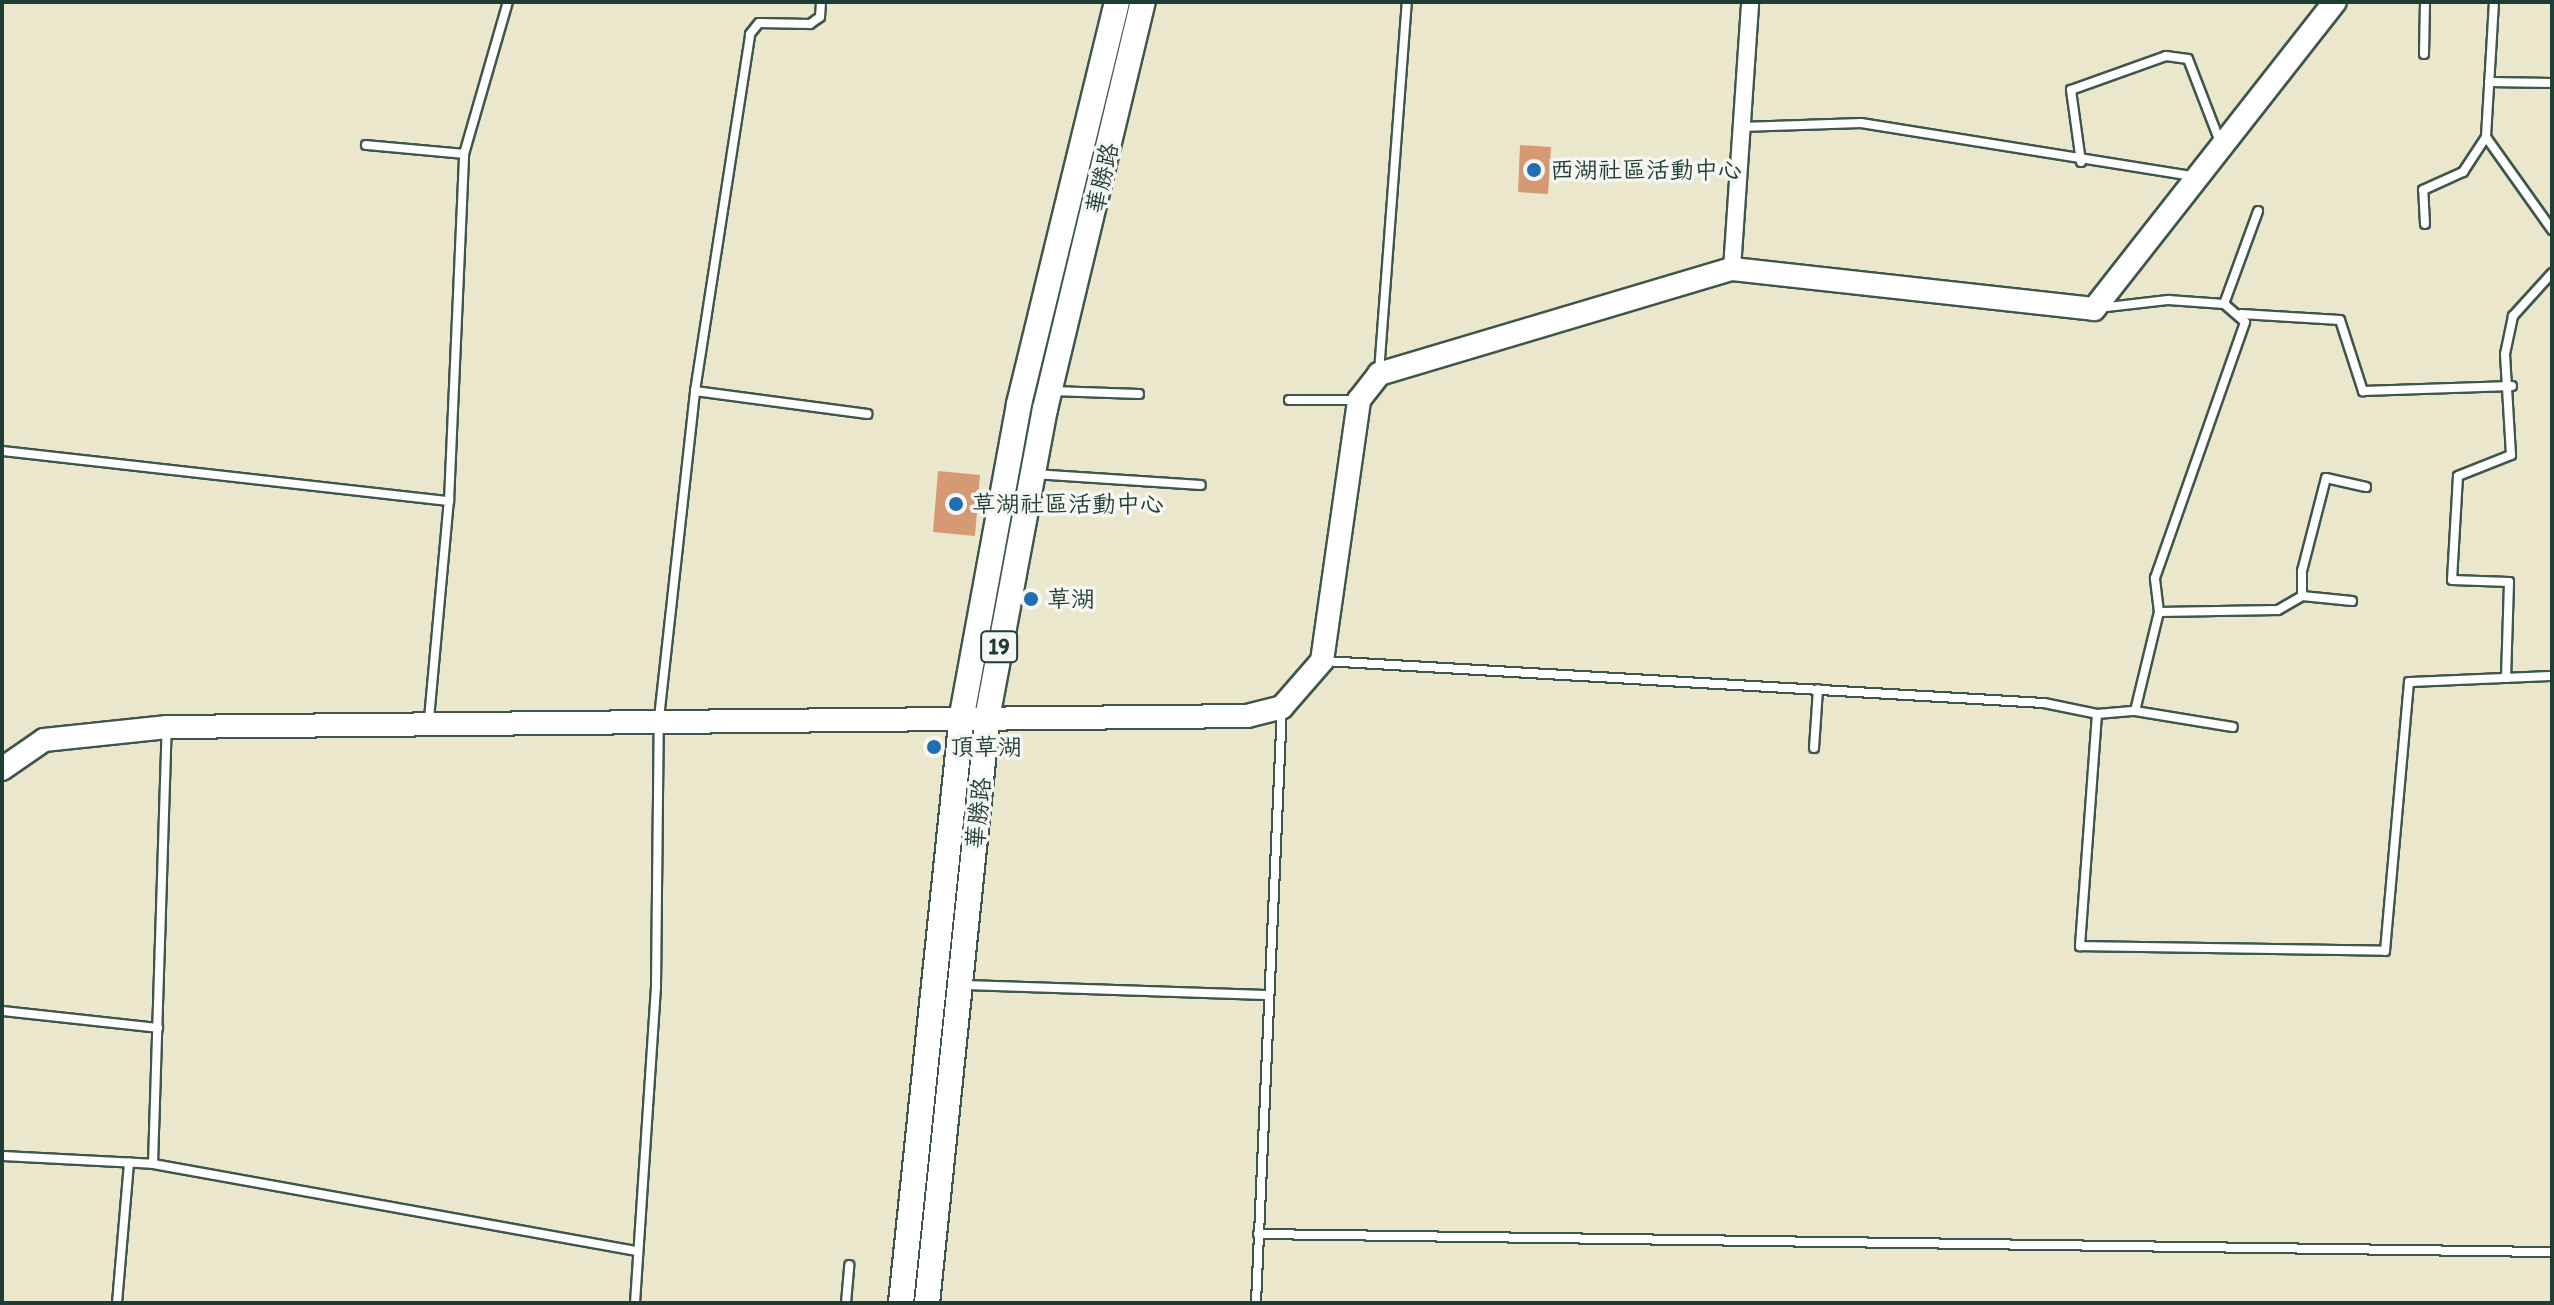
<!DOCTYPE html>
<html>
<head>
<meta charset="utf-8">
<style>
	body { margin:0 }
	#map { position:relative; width:2554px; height:1305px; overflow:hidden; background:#ebe7cd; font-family:Itim,"LXGW WenKai TC",sans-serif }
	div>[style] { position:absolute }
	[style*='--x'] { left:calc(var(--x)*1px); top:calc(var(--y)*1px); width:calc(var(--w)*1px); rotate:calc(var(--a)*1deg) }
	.building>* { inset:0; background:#d59974 }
	.roads { filter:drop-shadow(2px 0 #3e564b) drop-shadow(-2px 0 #3e564b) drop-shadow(0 2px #3e564b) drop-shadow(0 -2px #3e564b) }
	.lane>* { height:8px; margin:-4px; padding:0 4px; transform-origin:4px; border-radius:4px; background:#fff }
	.street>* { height:16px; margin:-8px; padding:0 8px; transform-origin:8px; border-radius:8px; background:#fff }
	.secondary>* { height:22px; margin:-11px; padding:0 11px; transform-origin:11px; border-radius:11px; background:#fff }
	.primary>* { height:24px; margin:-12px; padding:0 12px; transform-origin:12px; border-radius:12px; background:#fff }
	.dots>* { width:22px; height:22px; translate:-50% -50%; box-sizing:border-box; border:4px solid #f6f6f2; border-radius:50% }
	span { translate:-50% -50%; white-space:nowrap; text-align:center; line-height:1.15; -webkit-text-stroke:7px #f6f6f2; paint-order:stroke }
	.shield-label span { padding:2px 6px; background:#f6f6f2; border:2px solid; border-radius:6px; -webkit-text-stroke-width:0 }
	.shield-label { font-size:22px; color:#1f3d34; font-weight:700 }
	.poi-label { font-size:24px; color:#1f3d34 }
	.left { translate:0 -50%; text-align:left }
	.street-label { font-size:24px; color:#1f3d34 }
	.frame { position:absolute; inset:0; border:4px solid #1f3d34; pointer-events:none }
</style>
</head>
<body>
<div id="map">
	<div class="building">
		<div style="clip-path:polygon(1520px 145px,1551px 147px,1548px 194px,1518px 192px)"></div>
		<div style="clip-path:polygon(938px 471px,980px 475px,975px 536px,933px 532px)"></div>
	</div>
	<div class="roads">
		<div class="lane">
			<div style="--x:2494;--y:2;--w:135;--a:93.4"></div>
			<div style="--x:2486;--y:137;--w:114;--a:54.6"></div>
			<div style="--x:2424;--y:54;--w:52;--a:-88.9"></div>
			<div style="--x:2489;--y:82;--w:63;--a:0.9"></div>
			<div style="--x:1741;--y:127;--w:120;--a:-1.9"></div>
			<div style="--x:1861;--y:123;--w:336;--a:9.1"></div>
			<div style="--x:366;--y:145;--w:98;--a:5.2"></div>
			<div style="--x:2081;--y:162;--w:73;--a:-97.9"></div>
			<div style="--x:2071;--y:90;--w:101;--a:-19.7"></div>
			<div style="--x:2166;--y:56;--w:22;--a:8"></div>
			<div style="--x:2188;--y:59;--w:89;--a:68.9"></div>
			<div style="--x:2425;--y:224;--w:34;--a:-93"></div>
			<div style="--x:2423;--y:190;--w:44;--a:-24.2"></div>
			<div style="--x:2463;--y:172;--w:42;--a:-56.7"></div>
			<div style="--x:2224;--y:304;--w:99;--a:-69.9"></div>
			<div style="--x:2241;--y:314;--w:99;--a:3.5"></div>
			<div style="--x:2340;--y:320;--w:75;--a:72.1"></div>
			<div style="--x:2363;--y:391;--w:149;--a:-1.9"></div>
			<div style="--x:1379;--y:372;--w:371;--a:-85.7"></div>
			<div style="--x:695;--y:391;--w:174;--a:7.6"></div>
			<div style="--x:1052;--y:391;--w:87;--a:2"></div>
			<div style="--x:1289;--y:400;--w:67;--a:0"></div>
			<div style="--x:2;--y:451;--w:450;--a:6.4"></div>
			<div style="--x:1034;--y:474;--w:167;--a:3.8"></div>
			<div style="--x:2352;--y:601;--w:50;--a:-174.3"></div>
			<div style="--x:2302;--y:596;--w:25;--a:-90"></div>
			<div style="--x:2302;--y:571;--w:96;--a:-75.5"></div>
			<div style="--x:2326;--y:478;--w:41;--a:12.7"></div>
			<div style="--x:2159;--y:612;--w:119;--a:-1"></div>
			<div style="--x:2278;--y:610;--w:28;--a:-30"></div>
			<div style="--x:1324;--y:661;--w:721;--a:3.34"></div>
			<div style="--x:2044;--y:703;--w:54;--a:11.7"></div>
			<div style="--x:2097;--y:714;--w:233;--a:94.2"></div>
			<div style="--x:2080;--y:946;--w:305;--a:0.9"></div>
			<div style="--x:2385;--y:951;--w:270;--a:-84.9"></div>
			<div style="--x:2409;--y:682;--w:143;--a:-2.4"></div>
			<div style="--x:2506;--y:678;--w:96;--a:-88.2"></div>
			<div style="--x:2509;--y:582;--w:57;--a:-178"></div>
			<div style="--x:2452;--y:580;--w:104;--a:-86.7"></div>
			<div style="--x:2458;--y:476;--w:57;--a:-21.6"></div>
			<div style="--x:2511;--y:455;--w:101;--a:-93.4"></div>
			<div style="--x:2505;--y:354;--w:39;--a:-78"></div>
			<div style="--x:2513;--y:316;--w:58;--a:-47.8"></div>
			<div style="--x:2135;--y:711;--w:99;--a:9.3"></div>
			<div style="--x:2097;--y:714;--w:38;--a:-5"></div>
			<div style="--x:2135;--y:711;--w:102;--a:-76.4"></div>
			<div style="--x:2159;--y:612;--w:34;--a:-97"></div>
			<div style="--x:2155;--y:578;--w:271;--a:-70.6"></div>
			<div style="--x:2245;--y:322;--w:28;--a:-139"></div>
			<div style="--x:2224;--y:304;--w:56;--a:-175.9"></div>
			<div style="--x:2168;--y:300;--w:69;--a:173.4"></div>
			<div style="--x:429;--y:719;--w:219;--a:-84.8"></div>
			<div style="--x:449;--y:501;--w:347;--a:-87.5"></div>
			<div style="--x:464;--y:154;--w:158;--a:-73.9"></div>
			<div style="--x:1814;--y:748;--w:59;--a:-86.1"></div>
			<div style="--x:962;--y:985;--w:307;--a:1.9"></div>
			<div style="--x:2;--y:1011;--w:157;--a:6.2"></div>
			<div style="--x:2;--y:1156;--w:151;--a:3"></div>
			<div style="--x:153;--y:1164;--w:492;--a:10.2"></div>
			<div style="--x:153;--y:1164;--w:436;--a:-88.2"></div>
			<div style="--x:1258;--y:1234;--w:1294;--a:0.8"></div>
			<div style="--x:117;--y:1303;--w:141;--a:-85.1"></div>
			<div style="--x:635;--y:1303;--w:317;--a:-86.2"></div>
			<div style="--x:656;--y:987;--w:269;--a:-89.4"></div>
			<div style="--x:659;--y:718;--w:329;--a:-83.7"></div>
			<div style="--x:695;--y:391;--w:361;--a:-81.2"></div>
			<div style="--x:750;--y:34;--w:14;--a:-51"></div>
			<div style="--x:759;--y:23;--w:51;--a:1.1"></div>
			<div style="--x:810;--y:24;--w:12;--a:-35"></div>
			<div style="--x:820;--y:17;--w:15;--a:-86"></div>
			<div style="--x:846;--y:1303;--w:38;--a:-85"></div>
			<div style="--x:1256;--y:1303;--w:596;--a:-87.5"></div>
		</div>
		<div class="street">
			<div style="--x:1732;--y:269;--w:268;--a:-86.1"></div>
		</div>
		<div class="secondary">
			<div style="--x:2;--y:769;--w:51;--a:-34.6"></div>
			<div style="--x:44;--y:740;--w:124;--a:-6"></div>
			<div style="--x:167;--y:727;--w:1080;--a:-0.58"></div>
			<div style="--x:1247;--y:716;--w:36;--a:-14"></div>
			<div style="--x:1282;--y:707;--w:61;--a:-49"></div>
			<div style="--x:1322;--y:661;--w:264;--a:-81.9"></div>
			<div style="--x:1359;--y:400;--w:33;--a:-52"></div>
			<div style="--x:1379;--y:374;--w:368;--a:-16.6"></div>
			<div style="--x:1732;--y:269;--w:364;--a:6.3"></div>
			<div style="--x:2094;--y:309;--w:390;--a:-51.9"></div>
		</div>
		<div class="primary">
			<div style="--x:901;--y:1303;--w:591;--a:-84.08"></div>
			<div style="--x:962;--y:715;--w:316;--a:-79.6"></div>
			<div style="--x:1019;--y:404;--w:414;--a:-76.3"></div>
			<div style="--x:927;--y:1303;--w:593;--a:-84.1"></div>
			<div style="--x:988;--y:713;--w:309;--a:-79.4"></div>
			<div style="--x:1045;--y:409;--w:419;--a:-76.5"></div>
		</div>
	</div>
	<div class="dots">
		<div style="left:1534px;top:170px;background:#1f6fb2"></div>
		<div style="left:956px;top:504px;background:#1f6fb2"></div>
		<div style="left:1031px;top:599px;background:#1f6fb2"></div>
		<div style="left:934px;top:747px;background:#1f6fb2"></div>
	</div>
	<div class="shield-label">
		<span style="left:999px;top:647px">19</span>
	</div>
	<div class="poi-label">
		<span class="left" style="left:1550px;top:170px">西湖社區活動中心</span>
		<span class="left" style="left:972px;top:504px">草湖社區活動中心</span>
		<span class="left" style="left:1047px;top:599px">草湖</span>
		<span class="left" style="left:950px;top:747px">頂草湖</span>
	</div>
	<div class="street-label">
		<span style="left:1102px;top:178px;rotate:-77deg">華勝路</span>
		<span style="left:978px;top:813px;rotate:-84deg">華勝路</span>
	</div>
	<div class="frame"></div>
</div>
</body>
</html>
